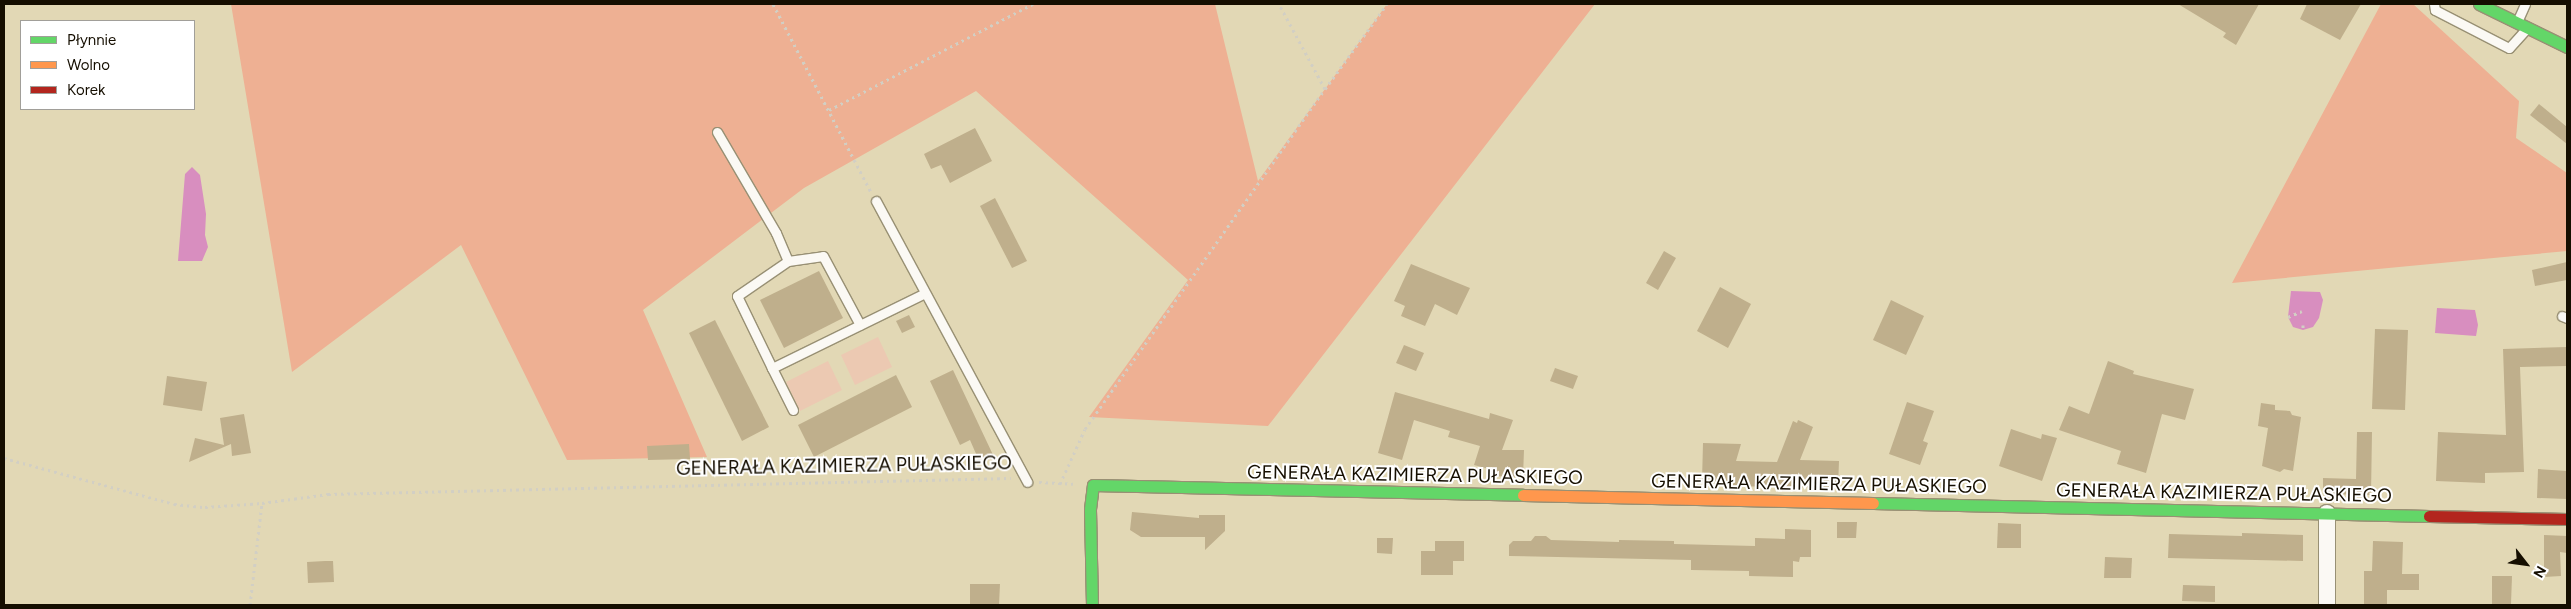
<!DOCTYPE html>
<html>
<head>
<meta charset="utf-8">
<style>
	body { margin:0 }
	#map { position:relative; width:2571px; height:609px; overflow:hidden; background:#e2d8b5; font-family:Figtree,sans-serif }
	div>[style] { position:absolute }
	[style*='--x'] { left:calc(var(--x)*1px); top:calc(var(--y)*1px); width:calc(var(--w)*1px); rotate:calc(var(--a)*1deg) }
	.green>* { inset:0; background:#ecc9b2 }
	.forest>* { inset:0; background:#eeb093 }
	.water>* { inset:0; background:#d88ebf }
	.building>* { inset:0; background:#bfaf8c }
	.path>* { height:3px; margin-top:-1.5px; transform-origin:0; background:repeating-linear-gradient(90deg,#d2cfc4 0 2.5px,transparent 0 6.5px) }
	.roads { filter:drop-shadow(1px 0 #989074) drop-shadow(-1px 0 #989074) drop-shadow(0 1px #989074) drop-shadow(0 -1px #989074) }
	.lane>* { height:9px; margin:-4.5px; padding:0 4.5px; transform-origin:4.5px; border-radius:4.5px; background:#fbf9f4 }
	.street>* { height:16px; margin:-8px; padding:0 8px; transform-origin:8px; border-radius:8px; background:#fbf9f4 }
	.fast>* { height:11px; margin:-5.5px; padding:0 5.5px; transform-origin:5.5px; border-radius:5.5px; background:#63d668 }
	.slow>* { height:11px; margin:-5.5px; padding:0 5.5px; transform-origin:5.5px; border-radius:5.5px; background:#ff974d }
	.jam>* { height:11px; margin:-5.5px; padding:0 5.5px; transform-origin:5.5px; border-radius:5.5px; background:#b3261e }
	span { translate:-50% -50%; white-space:nowrap; text-align:center; line-height:1.15; -webkit-text-stroke:4px #fff; paint-order:stroke }
	.street-label { font-size:19px; color:#150e00 }
	.frame { position:absolute; inset:0; border:5px solid #150e00; pointer-events:none }
	.legend { position:absolute; left:20px; top:20px; width:175px; height:90px; box-sizing:border-box; background:#fff; border:1px solid #a19f99; margin:0; padding:6px 9px; list-style:none; font-size:15px; color:#150e00 }
	.legend li { display:flex; align-items:center; gap:10px; height:25px }
	.legend b { width:25px; border:1px solid #a19f99 }
	.north { position:absolute; left:2501px; top:539px; width:50px; height:50px; -webkit-text-stroke:4px #fff; paint-order:stroke; rotate:120deg; font-size:14px; font-weight:700; line-height:20px; text-align:center; color:#150e00 }
	.north::after { content:''; display:block; margin:auto; width:18px; height:22px; background:#150e00; clip-path:polygon(50% 0,100% 100%,50% 72%,0 100%) }
</style>
</head>
<body>
<div id="map">
	<div class="green">
		<div style="clip-path:polygon(878px 337px,892px 367px,855px 385px,841px 355px)"></div>
		<div style="clip-path:polygon(828px 361px,842px 390px,800px 411px,786px 382px)"></div>
	</div>
	<div class="forest">
		<div style="clip-path:polygon(231px 4px,1215px 4px,1258px 181px,1387px 4px,1595px 4px,1268px 426px,1089px 417px,1188px 280px,976px 91px,804px 188px,643px 310px,707px 457px,567px 460px,461px 245px,292px 372px)"></div>
		<div style="clip-path:polygon(2381px 4px,2413px 4px,2519px 101px,2516px 138px,2567px 173px,2567px 251px,2232px 283px)"></div>
	</div>
	<div class="water">
		<div style="clip-path:polygon(192px 167px,200px 175px,206px 214px,205px 235px,208px 247px,202px 261px,178px 261px,185px 174px)"></div>
		<div style="clip-path:polygon(2291px 291px,2320px 292px,2323px 300px,2319px 318px,2313px 327px,2303px 330px,2293px 327px,2288px 317px)"></div>
		<div style="clip-path:polygon(2437px 308px,2475px 310px,2478px 325px,2476px 336px,2435px 333px)"></div>
	</div>
	<div class="building">
		<div style="clip-path:polygon(2178px 4px,2259px 4px,2236px 45px,2223px 37px,2226px 33px)"></div>
		<div style="clip-path:polygon(2307px 4px,2361px 4px,2340px 40px,2300px 19px)"></div>
		<div style="clip-path:polygon(2539px 104px,2567px 127px,2567px 144px,2530px 115px)"></div>
		<div style="clip-path:polygon(975px 128px,992px 161px,950px 183px,941px 165px,931px 169px,924px 154px)"></div>
		<div style="clip-path:polygon(995px 198px,1027px 261px,1012px 268px,980px 206px)"></div>
		<div style="clip-path:polygon(1664px 251px,1676px 258px,1658px 290px,1646px 283px)"></div>
		<div style="clip-path:polygon(2567px 262px,2567px 280px,2535px 286px,2532px 270px)"></div>
		<div style="clip-path:polygon(1411px 264px,1470px 288px,1457px 315px,1435px 304px,1425px 326px,1401px 316px,1405px 306px,1394px 301px)"></div>
		<div style="clip-path:polygon(819px 271px,843px 318px,784px 348px,760px 300px)"></div>
		<div style="clip-path:polygon(1720px 287px,1751px 304px,1728px 348px,1697px 331px)"></div>
		<div style="clip-path:polygon(1891px 300px,1924px 316px,1906px 355px,1873px 340px)"></div>
		<div style="clip-path:polygon(909px 315px,915px 327px,902px 333px,896px 321px)"></div>
		<div style="clip-path:polygon(715px 320px,769px 427px,742px 441px,689px 333px)"></div>
		<div style="clip-path:polygon(2375px 329px,2408px 330px,2405px 410px,2372px 409px)"></div>
		<div style="clip-path:polygon(1404px 345px,1424px 353px,1416px 371px,1396px 363px)"></div>
		<div style="clip-path:polygon(2567px 347px,2567px 366px,2520px 367px,2524px 472px,2485px 473px,2485px 483px,2436px 481px,2438px 432px,2506px 435px,2503px 349px)"></div>
		<div style="clip-path:polygon(2108px 361px,2134px 371px,2133px 374px,2194px 389px,2185px 420px,2162px 414px,2146px 473px,2117px 464px,2121px 451px,2059px 430px,2069px 406px,2089px 414px)"></div>
		<div style="clip-path:polygon(1555px 368px,1578px 376px,1573px 389px,1550px 381px)"></div>
		<div style="clip-path:polygon(953px 370px,994px 457px,980px 463px,970px 440px,960px 445px,930px 381px)"></div>
		<div style="clip-path:polygon(896px 375px,912px 407px,814px 457px,798px 425px)"></div>
		<div style="clip-path:polygon(167px 376px,207px 382px,202px 411px,163px 405px)"></div>
		<div style="clip-path:polygon(1395px 392px,1489px 419px,1490px 413px,1513px 420px,1502px 450px,1524px 450px,1523px 477px,1487px 476px,1489px 469px,1474px 465px,1480px 446px,1448px 437px,1450px 431px,1414px 420px,1402px 460px,1378px 453px)"></div>
		<div style="clip-path:polygon(1907px 402px,1934px 411px,1923px 441px,1928px 443px,1920px 465px,1889px 454px)"></div>
		<div style="clip-path:polygon(2261px 403px,2275px 405px,2275px 410px,2290px 411px,2292px 415px,2301px 417px,2293px 471px,2284px 469px,2280px 472px,2262px 466px,2268px 428px,2258px 426px)"></div>
		<div style="clip-path:polygon(244px 414px,251px 453px,232px 456px,231px 444px,189px 462px,195px 438px,224px 445px,220px 418px)"></div>
		<div style="clip-path:polygon(1798px 420px,1813px 427px,1800px 460px,1839px 461px,1838px 488px,1730px 486px,1730px 482px,1702px 481px,1703px 443px,1741px 444px,1736px 461px,1777px 462px,1793px 421px,1797px 423px)"></div>
		<div style="clip-path:polygon(2011px 429px,2041px 439px,2042px 434px,2057px 438px,2042px 481px,1999px 466px)"></div>
		<div style="clip-path:polygon(2357px 432px,2372px 432px,2371px 495px,2323px 494px,2323px 478px,2356px 479px)"></div>
		<div style="clip-path:polygon(689px 444px,690px 459px,648px 460px,647px 446px)"></div>
		<div style="clip-path:polygon(2538px 469px,2567px 471px,2567px 499px,2537px 498px)"></div>
		<div style="clip-path:polygon(1132px 512px,1199px 518px,1199px 515px,1225px 515px,1225px 531px,1205px 550px,1205px 537px,1141px 537px,1130px 530px)"></div>
		<div style="clip-path:polygon(1837px 522px,1857px 522px,1856px 538px,1837px 538px)"></div>
		<div style="clip-path:polygon(1998px 523px,2021px 524px,2021px 548px,1997px 548px)"></div>
		<div style="clip-path:polygon(1785px 529px,1811px 530px,1811px 557px,1800px 557px,1799px 562px,1793px 561px,1793px 577px,1749px 576px,1749px 571px,1691px 570px,1691px 560px,1509px 556px,1509px 545px,1513px 541px,1531px 541px,1535px 536px,1546px 536px,1551px 540px,1619px 542px,1619px 540px,1674px 541px,1674px 544px,1755px 546px,1755px 538px,1785px 539px)"></div>
		<div style="clip-path:polygon(2242px 533px,2303px 535px,2303px 561px,2168px 558px,2169px 534px,2242px 536px)"></div>
		<div style="clip-path:polygon(2544px 535px,2567px 536px,2567px 553px,2560px 552px,2561px 576px,2544px 577px)"></div>
		<div style="clip-path:polygon(1377px 538px,1393px 538px,1392px 554px,1377px 553px)"></div>
		<div style="clip-path:polygon(1435px 541px,1464px 541px,1464px 561px,1453px 561px,1453px 575px,1421px 575px,1421px 551px,1435px 551px)"></div>
		<div style="clip-path:polygon(2373px 541px,2403px 542px,2402px 574px,2419px 574px,2419px 590px,2387px 590px,2387px 605px,2364px 605px,2364px 571px,2372px 571px)"></div>
		<div style="clip-path:polygon(2105px 557px,2132px 558px,2131px 578px,2104px 578px)"></div>
		<div style="clip-path:polygon(325px 561px,333px 561px,334px 582px,308px 583px,307px 562px)"></div>
		<div style="clip-path:polygon(2492px 576px,2512px 576px,2511px 604px,2492px 604px)"></div>
		<div style="clip-path:polygon(970px 584px,1000px 584px,999px 605px,970px 605px)"></div>
		<div style="clip-path:polygon(2183px 585px,2215px 586px,2215px 602px,2182px 601px)"></div>
	</div>
	<div class="path">
		<div style="--x:773;--y:4;--w:212;--a:62.5"></div>
		<div style="--x:1325;--y:89;--w:105;--a:-53.9"></div>
		<div style="--x:829;--y:110;--w:230;--a:-27.5"></div>
		<div style="--x:2288;--y:317;--w:15;--a:-23"></div>
		<div style="--x:2303;--y:325;--w:5;--a:90"></div>
		<div style="--x:4;--y:458;--w:176;--a:15.1"></div>
		<div style="--x:174;--y:504;--w:31;--a:6"></div>
		<div style="--x:205;--y:507;--w:57;--a:-4"></div>
		<div style="--x:262;--y:503;--w:67;--a:-7.8"></div>
		<div style="--x:328;--y:494;--w:683;--a:-1.34"></div>
		<div style="--x:1039;--y:482;--w:34;--a:3"></div>
		<div style="--x:1060;--y:484;--w:60;--a:-65.6"></div>
		<div style="--x:1085;--y:429;--w:416;--a:-54.8"></div>
		<div style="--x:1325;--y:89;--w:97;--a:-118.4"></div>
		<div style="--x:250;--y:605;--w:103;--a:-83.3"></div>
	</div>
	<div class="roads">
		<div class="lane">
			<div style="--x:2434;--y:4;--w:6;--a:81"></div>
			<div style="--x:2435;--y:10;--w:83;--a:27.2"></div>
			<div style="--x:2509;--y:48;--w:27;--a:-48"></div>
			<div style="--x:2517;--y:22;--w:20;--a:-66"></div>
			<div style="--x:717;--y:132;--w:117;--a:59.7"></div>
			<div style="--x:776;--y:233;--w:30;--a:67"></div>
			<div style="--x:788;--y:261;--w:35;--a:-8"></div>
			<div style="--x:823;--y:256;--w:78;--a:61.8"></div>
			<div style="--x:876;--y:201;--w:319;--a:61.7"></div>
			<div style="--x:2562;--y:316;--w:5;--a:22"></div>
			<div style="--x:772;--y:368;--w:80;--a:-115.9"></div>
			<div style="--x:737;--y:296;--w:62;--a:-34.5"></div>
			<div style="--x:793;--y:410;--w:47;--a:-116.6"></div>
			<div style="--x:772;--y:368;--w:170;--a:-26.1"></div>
		</div>
		<div class="street">
			<div style="--x:2327;--y:605;--w:92;--a:-90"></div>
		</div>
		<div class="fast">
			<div style="--x:2479;--y:4;--w:98;--a:26"></div>
			<div style="--x:1873;--y:503;--w:556;--a:1.34"></div>
			<div style="--x:1092;--y:605;--w:96;--a:-91.2"></div>
			<div style="--x:1090;--y:509;--w:24;--a:-83"></div>
			<div style="--x:1093;--y:485;--w:430;--a:1.3"></div>
		</div>
		<div class="slow">
			<div style="--x:1523;--y:495;--w:350;--a:1.3"></div>
		</div>
		<div class="jam">
			<div style="--x:2429;--y:516;--w:138;--a:1.2"></div>
		</div>
	</div>
	<div class="street-label">
		<span style="left:844px;top:466px;rotate:-1deg">GENERAŁA KAZIMIERZA PUŁASKIEGO</span>
		<span style="left:1415px;top:475px;rotate:1deg">GENERAŁA KAZIMIERZA PUŁASKIEGO</span>
		<span style="left:1819px;top:484px;rotate:1deg">GENERAŁA KAZIMIERZA PUŁASKIEGO</span>
		<span style="left:2224px;top:493px;rotate:1deg">GENERAŁA KAZIMIERZA PUŁASKIEGO</span>
	</div>
	<div class="frame"></div>
	<ul class="legend">
	<li><b style="height:6px;background:#63d668"></b>Płynnie</li>
	<li><b style="height:6px;background:#ff974d"></b>Wolno</li>
	<li><b style="height:6px;background:#b3261e"></b>Korek</li>
	</ul>
	<div class="north">N</div>
</div>
</body>
</html>
